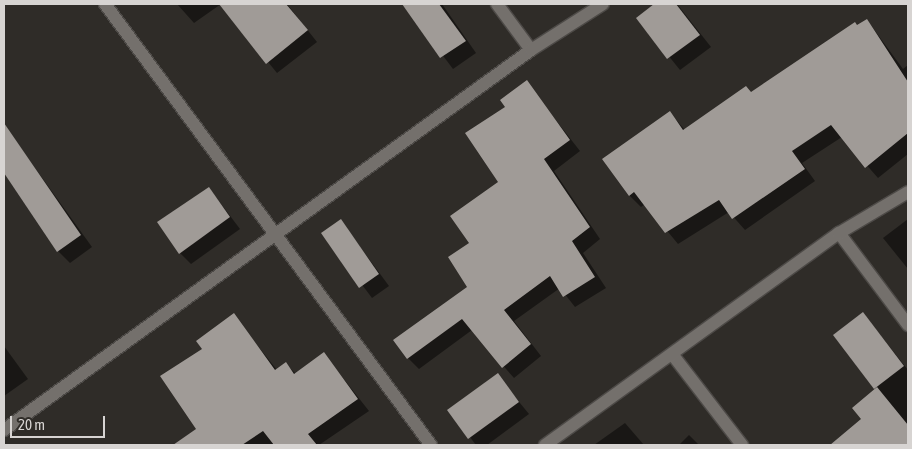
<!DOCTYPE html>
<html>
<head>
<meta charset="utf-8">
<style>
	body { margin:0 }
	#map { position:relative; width:912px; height:449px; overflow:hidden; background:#2f2c28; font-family:"Asap Condensed",sans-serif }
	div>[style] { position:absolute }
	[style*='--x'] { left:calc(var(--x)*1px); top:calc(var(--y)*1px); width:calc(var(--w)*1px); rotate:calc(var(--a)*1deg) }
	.shadow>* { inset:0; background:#0007 }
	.building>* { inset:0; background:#a09b97 }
	.roads { filter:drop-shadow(1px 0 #4d4a47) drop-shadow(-1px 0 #4d4a47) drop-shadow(0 1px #4d4a47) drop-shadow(0 -1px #4d4a47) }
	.minor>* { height:12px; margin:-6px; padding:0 6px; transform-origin:6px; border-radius:6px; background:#74706c }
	span { translate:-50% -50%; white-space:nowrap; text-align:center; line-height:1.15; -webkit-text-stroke:5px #2f2c28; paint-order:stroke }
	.frame { position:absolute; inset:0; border:5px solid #d7d4d2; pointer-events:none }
	.scale { position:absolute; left:10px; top:416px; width:95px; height:22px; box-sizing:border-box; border:2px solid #d7d4d2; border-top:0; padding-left:6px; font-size:15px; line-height:18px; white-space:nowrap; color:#d7d4d2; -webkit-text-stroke:4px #2f2c28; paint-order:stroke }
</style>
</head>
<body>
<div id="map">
	<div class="shadow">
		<div style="clip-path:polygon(177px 4px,287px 4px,317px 42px,277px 73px,221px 4px,194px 23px)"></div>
		<div style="clip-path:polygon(404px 4px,442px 4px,476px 53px,453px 69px)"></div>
		<div style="clip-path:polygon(656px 4px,677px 4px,711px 47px,680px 70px,638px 18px)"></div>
		<div style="clip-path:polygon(867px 20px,903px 69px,908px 65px,908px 154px,878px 178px,842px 137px,802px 163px,815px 181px,745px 230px,729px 212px,678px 244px,645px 204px,641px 207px,630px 196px,604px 159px,670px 113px,685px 130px,752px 93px)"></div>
		<div style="clip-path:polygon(526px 82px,580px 151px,554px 171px,600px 239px,583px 253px,606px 288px,575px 307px,560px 288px,514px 321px,541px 356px,514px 378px,472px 330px,419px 369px,408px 358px,469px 287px,471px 243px,499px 183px,506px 107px)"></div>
		<div style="clip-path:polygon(4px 125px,92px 247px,70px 263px,58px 251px,4px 171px)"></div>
		<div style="clip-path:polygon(209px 188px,240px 229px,191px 264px,180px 253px)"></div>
		<div style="clip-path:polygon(908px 219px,908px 269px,883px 238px)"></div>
		<div style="clip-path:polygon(341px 221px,389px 286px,372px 298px,323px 233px)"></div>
		<div style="clip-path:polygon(863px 313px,908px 370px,908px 445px,832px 445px,863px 419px,876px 389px,834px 335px)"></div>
		<div style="clip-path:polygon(233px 315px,277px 370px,286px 364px,296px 374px,324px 354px,369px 411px,319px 445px,175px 445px,197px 430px,204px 349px)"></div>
		<div style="clip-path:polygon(4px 346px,28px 379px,4px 396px)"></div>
		<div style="clip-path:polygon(497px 375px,529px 414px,487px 445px,476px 445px,449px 410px)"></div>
		<div style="clip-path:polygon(625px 423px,644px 445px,594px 445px)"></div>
		<div style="clip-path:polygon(689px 435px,699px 445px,679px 445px)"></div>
	</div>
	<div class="building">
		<div style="clip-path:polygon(219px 4px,286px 4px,308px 30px,266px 64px)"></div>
		<div style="clip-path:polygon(402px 4px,439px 4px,466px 41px,440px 58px)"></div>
		<div style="clip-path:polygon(654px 4px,676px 4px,700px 35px,667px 59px,636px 18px)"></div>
		<div style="clip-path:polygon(867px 19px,908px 82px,908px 133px,865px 168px,831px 125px,792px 151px,805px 169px,732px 219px,719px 200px,665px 233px,634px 192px,629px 196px,602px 159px,670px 111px,683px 130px,746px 86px,751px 92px,855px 22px,857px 25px)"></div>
		<div style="clip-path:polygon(527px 80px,570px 140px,544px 159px,590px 227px,572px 241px,595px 277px,563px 297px,550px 276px,504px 310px,531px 344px,502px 368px,462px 319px,407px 359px,393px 340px,467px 287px,448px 257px,469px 243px,450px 216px,498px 182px,465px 133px,505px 107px,500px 100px)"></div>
		<div style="clip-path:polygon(4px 123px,81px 235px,57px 252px,4px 173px)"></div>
		<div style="clip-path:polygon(209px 187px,230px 217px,179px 254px,157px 222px)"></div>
		<div style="clip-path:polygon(341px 219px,379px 274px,359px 288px,321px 233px)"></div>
		<div style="clip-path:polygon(863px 312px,904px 366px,874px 389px,833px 335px)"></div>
		<div style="clip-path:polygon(234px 313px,275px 370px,286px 362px,294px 374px,324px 352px,358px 399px,308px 434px,317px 445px,274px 445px,263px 431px,242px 445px,173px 445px,196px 429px,160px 376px,202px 349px,196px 341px)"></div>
		<div style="clip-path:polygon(498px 373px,519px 402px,468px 439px,447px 410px)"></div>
		<div style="clip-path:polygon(877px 387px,908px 425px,908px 445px,830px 445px,861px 419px,852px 408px)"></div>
	</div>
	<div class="roads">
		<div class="minor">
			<div style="--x:105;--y:4;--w:548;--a:53.53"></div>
			<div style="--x:497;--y:4;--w:57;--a:53.5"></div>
			<div style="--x:839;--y:233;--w:115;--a:53.1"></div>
			<div style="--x:672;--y:354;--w:115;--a:52.4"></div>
			<div style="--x:4;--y:430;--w:650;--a:-35.79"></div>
			<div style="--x:531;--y:50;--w:85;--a:-32.6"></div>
			<div style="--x:545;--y:445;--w:362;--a:-35.8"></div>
			<div style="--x:839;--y:233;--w:80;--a:-30.7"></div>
		</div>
	</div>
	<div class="frame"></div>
	<div class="scale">20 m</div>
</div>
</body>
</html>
